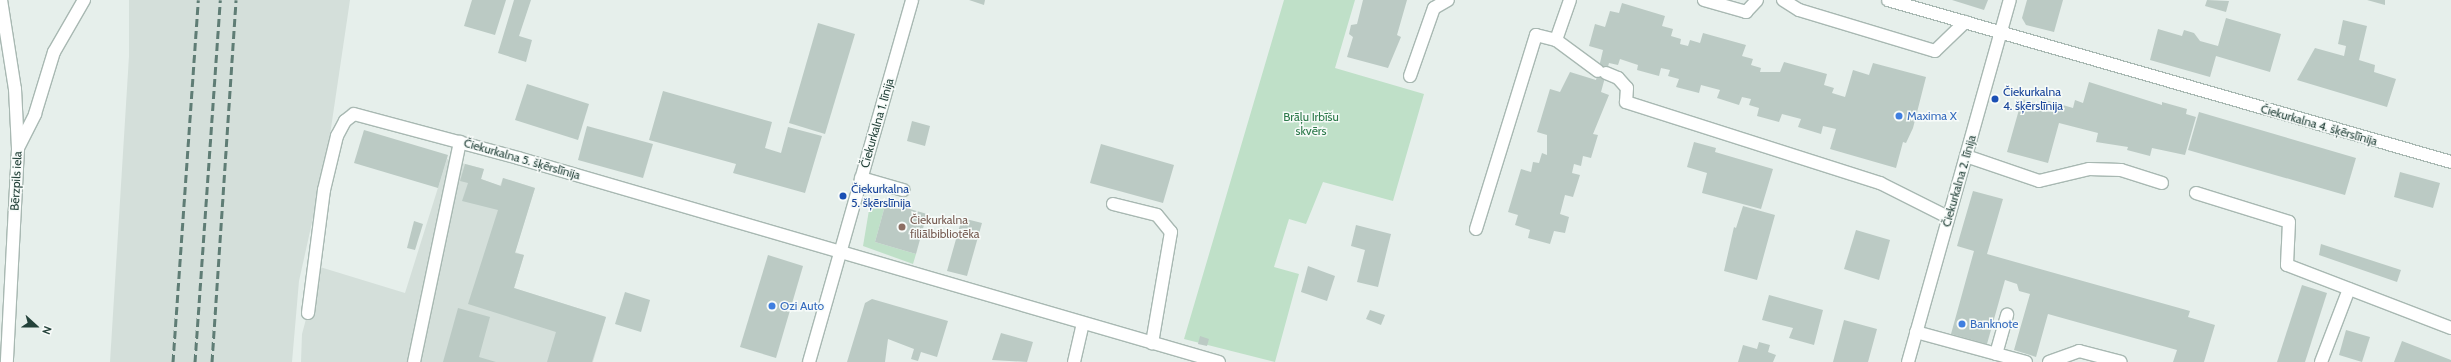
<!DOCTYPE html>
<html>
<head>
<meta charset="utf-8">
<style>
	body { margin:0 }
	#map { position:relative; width:2451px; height:362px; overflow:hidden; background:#e6efeb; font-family:Cabin,sans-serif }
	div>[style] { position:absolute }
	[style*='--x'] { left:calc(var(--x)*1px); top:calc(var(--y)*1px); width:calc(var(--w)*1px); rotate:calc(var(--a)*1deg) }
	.built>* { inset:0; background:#d4dfda }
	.green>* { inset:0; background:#bfe0c8 }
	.building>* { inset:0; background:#bbcac4 }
	.roads { filter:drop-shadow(1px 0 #a8b8b2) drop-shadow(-1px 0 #a8b8b2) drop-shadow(0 1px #a8b8b2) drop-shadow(0 -1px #a8b8b2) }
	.minor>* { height:12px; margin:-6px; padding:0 6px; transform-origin:6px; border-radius:6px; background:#fff }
	.rail>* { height:3px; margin-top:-1.5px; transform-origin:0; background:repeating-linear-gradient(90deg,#5f7d75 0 8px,transparent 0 12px) }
	.dots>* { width:11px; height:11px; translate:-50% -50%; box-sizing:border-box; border:2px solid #f7fbf9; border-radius:50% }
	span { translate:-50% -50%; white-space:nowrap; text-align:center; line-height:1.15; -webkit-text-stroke:3px #f7fbf9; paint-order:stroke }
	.transit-label { font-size:12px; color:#164399 }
	.left { translate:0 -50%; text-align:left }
	.shop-label { font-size:12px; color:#366cbe }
	.park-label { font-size:12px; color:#2d7a4b }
	.street-label { font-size:12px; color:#24423a }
	.education-label { font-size:12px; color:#785e54 }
	.north { position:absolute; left:16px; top:306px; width:40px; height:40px; -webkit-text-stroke:3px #f7fbf9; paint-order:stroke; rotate:111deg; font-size:11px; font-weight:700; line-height:16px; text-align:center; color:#24423a }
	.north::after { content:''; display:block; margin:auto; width:14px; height:18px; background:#24423a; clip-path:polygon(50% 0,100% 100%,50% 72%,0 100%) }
</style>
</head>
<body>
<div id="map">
	<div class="built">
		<div style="clip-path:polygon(129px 0,350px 0,327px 155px,299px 281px,292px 362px,110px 362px,129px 56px)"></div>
		<div style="clip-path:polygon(447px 159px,484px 169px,481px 179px,500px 186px,503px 178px,535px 188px,515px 252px,524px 255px,514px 288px,606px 317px,593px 362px,301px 362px,302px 334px,320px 267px,405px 293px)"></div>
	</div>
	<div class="green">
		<div style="clip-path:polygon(1284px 0,1355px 0,1335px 68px,1424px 94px,1393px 201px,1323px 182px,1306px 224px,1289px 219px,1274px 267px,1299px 274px,1275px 362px,1184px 339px)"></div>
		<div style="clip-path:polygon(877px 200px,886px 202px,875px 242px,916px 254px,913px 264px,863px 246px,870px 204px)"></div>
	</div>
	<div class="building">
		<div style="clip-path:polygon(472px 0,506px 0,495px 35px,464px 26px)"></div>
		<div style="clip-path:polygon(514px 0,531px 0,519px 36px,532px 40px,526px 62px,498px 53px)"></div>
		<div style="clip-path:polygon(969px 0,985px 0,984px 5px)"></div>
		<div style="clip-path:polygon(1363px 0,1407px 0,1397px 35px,1401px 37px,1388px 68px,1347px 57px,1353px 37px,1349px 34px,1351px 25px,1357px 24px)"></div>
		<div style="clip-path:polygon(1952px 0,1988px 0,1984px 10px)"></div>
		<div style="clip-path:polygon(2027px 0,2063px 0,2054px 32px,2026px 25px,2022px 18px)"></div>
		<div style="clip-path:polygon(2207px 0,2229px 1px,2226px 12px,2205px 6px)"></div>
		<div style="clip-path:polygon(2367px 0,2385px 0,2385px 5px)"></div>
		<div style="clip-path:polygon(1622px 3px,1665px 16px,1662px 26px,1673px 29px,1671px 36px,1681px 39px,1680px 44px,1688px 46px,1690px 40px,1700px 43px,1703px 33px,1746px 45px,1742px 56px,1753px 59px,1751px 65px,1761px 68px,1760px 72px,1780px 72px,1784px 62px,1827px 74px,1824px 85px,1834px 88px,1832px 93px,1845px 97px,1853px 70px,1869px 75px,1873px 63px,1926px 77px,1913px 128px,1906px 143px,1903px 142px,1896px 168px,1830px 149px,1836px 129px,1823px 126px,1821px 134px,1798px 127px,1801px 119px,1782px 114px,1779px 122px,1757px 116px,1759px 108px,1749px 105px,1751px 99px,1742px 97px,1739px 105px,1717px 98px,1720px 90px,1701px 85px,1699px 93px,1676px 87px,1679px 79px,1668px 76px,1670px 70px,1661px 68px,1659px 76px,1637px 70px,1638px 65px,1620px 59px,1618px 65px,1609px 63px,1601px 92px,1609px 95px,1593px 134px,1598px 135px,1591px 158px,1583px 156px,1581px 166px,1574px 164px,1572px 173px,1580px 175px,1573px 197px,1565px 195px,1560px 214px,1569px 217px,1565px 233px,1554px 231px,1550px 244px,1528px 238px,1530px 230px,1515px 225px,1518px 215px,1508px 212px,1521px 169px,1531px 172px,1533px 162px,1539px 163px,1542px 153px,1547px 155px,1547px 135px,1537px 132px,1550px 89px,1560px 92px,1570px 72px,1596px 80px,1603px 50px,1589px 46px,1595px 24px,1605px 27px,1610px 11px,1619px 13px)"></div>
		<div style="clip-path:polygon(2226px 18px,2281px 34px,2270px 72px,2216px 56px,2210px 77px,2150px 60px,2158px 29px,2182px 36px,2184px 30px,2194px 33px,2200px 41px,2218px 46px)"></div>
		<div style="clip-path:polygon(2343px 20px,2367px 26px,2359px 60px,2375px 65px,2374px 72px,2396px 79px,2387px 107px,2297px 80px,2315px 48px,2344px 56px,2346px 46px,2338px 44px)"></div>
		<div style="clip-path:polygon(818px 23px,855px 34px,825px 134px,789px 123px)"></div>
		<div style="clip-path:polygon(2089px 82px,2162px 105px,2162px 102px,2187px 109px,2186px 114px,2196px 117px,2185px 155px,2152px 148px,2150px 156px,2127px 150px,2128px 147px,2096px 142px,2098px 133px,2059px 123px,2048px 163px,2007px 152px,2022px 99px,2041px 104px,2042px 99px,2073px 108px,2075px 100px,2083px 103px)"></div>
		<div style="clip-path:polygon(527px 84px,589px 104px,578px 140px,515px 120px)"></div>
		<div style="clip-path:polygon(663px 91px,772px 122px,765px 148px,781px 153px,788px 127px,822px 136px,805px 193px,733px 173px,736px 164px,649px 140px)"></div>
		<div style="clip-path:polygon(2199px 112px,2356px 158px,2345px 195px,2188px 150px)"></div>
		<div style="clip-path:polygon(912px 121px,930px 126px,925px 146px,907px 141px)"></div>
		<div style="clip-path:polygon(587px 126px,653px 144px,643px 178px,578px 160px)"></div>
		<div style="clip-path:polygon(364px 130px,448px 155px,438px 188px,354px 163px)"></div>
		<div style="clip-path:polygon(1694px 142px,1716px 148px,1715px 152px,1773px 169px,1761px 209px,1702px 193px,1707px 173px,1687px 167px)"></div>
		<div style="clip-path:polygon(1101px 144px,1174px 165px,1163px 203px,1090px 183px)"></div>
		<div style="clip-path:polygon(465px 164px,484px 169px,481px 179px,501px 186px,503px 178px,535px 188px,515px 253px,524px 255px,514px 288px,606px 317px,592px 362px,547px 362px,556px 332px,468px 304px,498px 210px,462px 201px,468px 183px,460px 181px)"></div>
		<div style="clip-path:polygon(2400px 172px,2440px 183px,2433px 208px,2394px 197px)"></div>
		<div style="clip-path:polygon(1973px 191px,2003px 199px,1987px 254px,2190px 311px,2188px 317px,2215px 325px,2204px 362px,2173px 362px,2177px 350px,2048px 314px,2036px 357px,2014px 350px,2030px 294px,2019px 291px,2017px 284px,2005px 280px,1987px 344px,1951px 334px,1974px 251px,1957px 246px)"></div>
		<div style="clip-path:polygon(886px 202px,927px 214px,916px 254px,875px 242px)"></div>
		<div style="clip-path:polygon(1743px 206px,1775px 215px,1757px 280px,1724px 271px,1734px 227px,1736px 228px)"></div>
		<div style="clip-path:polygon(962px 218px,982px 223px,967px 276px,947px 271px)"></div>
		<div style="clip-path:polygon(414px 221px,423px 224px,415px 250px,407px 248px)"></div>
		<div style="clip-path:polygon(1356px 225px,1391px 234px,1378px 287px,1357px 282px,1365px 250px,1351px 246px)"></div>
		<div style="clip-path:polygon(1856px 230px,1890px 240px,1879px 280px,1844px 269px)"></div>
		<div style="clip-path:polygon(2321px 244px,2401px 270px,2397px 282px,2319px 255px)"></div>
		<div style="clip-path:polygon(768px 255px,803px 266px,776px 358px,740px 347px)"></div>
		<div style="clip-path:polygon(1308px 266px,1335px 276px,1327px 301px,1301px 292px)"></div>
		<div style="clip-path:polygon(2302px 285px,2327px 293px,2305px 362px,2277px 362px)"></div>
		<div style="clip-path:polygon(625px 292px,650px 300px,641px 332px,615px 324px)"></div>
		<div style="clip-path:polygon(1769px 295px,1823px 310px,1814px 345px,1789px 338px,1793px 328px,1762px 320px)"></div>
		<div style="clip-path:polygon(872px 299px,948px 321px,937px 357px,921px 352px,918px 361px,911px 359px,914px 349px,888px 339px,885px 362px,847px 362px,865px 303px)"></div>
		<div style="clip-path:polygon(458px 308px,490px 317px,479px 357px,496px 362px,443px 362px)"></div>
		<div style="clip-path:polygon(1370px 310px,1385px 315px,1381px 325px,1366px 319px)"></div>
		<div style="clip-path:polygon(1844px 320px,1877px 329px,1868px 362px,1833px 362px)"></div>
		<div style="clip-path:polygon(2346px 330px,2370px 337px,2362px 362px,2339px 355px)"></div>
		<div style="clip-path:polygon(1001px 333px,1033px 342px,1027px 362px,992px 360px)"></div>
		<div style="clip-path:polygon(1200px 336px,1209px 339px,1207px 346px,1198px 344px)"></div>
		<div style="clip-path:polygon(2402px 341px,2451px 360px,2451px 362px,2394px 362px)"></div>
		<div style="clip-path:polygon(1759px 342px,1770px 345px,1768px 352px,1776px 355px,1773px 362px,1738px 362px,1743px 345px,1757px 349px)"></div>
	</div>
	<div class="roads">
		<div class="minor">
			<div style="--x:1;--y:0;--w:90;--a:81.1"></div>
			<div style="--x:15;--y:89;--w:60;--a:87.1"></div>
			<div style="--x:18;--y:149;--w:213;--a:93"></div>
			<div style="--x:1704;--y:0;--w:44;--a:15.9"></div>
			<div style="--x:1746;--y:12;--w:16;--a:-47"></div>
			<div style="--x:1783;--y:0;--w:19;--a:32"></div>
			<div style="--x:1799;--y:10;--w:142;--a:16.8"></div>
			<div style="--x:1935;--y:51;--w:42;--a:-44"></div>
			<div style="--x:1888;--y:0;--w:586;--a:16.05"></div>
			<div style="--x:1556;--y:40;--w:52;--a:36.4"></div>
			<div style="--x:1606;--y:73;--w:13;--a:23"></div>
			<div style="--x:1618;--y:78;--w:13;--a:48"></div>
			<div style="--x:1627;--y:88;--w:14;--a:94"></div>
			<div style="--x:1626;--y:102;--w:267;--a:17.7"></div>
			<div style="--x:1880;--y:183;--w:76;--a:26.6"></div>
			<div style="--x:1410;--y:76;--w:72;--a:-70.6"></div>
			<div style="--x:1434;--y:8;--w:16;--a:-30"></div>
			<div style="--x:18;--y:148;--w:38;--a:-63"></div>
			<div style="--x:35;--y:114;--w:65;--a:-73"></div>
			<div style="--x:54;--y:52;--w:60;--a:-60"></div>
			<div style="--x:1966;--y:156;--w:77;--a:18.9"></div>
			<div style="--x:2039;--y:181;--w:51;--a:-13.5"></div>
			<div style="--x:2089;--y:169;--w:32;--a:2"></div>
			<div style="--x:2121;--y:170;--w:43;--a:17.6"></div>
			<div style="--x:861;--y:178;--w:44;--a:15.9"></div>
			<div style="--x:2196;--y:193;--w:97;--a:17.3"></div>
			<div style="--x:2289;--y:222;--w:43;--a:92.7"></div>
			<div style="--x:2287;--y:265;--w:176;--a:21"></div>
			<div style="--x:1113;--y:204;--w:45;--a:14"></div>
			<div style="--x:1157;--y:215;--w:22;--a:51"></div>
			<div style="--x:1171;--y:232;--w:113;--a:99.7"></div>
			<div style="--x:1476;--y:229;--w:203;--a:-72.8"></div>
			<div style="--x:1536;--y:35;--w:21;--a:14"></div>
			<div style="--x:1556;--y:40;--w:42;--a:-70.7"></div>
			<div style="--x:308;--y:313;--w:124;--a:-82.6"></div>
			<div style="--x:324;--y:190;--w:56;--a:-76.5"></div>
			<div style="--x:337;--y:136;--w:17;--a:-62"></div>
			<div style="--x:345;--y:121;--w:11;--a:-38"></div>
			<div style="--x:354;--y:114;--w:170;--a:15"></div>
			<div style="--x:518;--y:158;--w:730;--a:16.23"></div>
			<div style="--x:1916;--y:332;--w:114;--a:15.3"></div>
			<div style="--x:1996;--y:354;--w:41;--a:-74.2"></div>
			<div style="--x:414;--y:362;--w:225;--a:-78.2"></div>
			<div style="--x:809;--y:362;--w:376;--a:-74.1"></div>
			<div style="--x:1074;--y:362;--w:40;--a:-77"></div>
			<div style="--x:1908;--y:362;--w:376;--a:-74.3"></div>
			<div style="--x:2049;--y:362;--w:32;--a:-20"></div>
			<div style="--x:2079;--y:351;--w:43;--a:14.7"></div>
			<div style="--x:2321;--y:362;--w:78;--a:-69"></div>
		</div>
	</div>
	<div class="rail">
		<div style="--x:173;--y:362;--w:363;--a:-86"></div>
		<div style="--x:195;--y:362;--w:363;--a:-86"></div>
		<div style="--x:212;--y:362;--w:363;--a:-86.2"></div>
	</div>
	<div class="dots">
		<div style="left:1995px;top:99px;background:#1a4fb4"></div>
		<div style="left:1899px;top:116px;background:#3f7fe0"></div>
		<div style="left:843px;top:196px;background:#1a4fb4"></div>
		<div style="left:902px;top:227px;background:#8d6e63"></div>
		<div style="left:772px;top:306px;background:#3f7fe0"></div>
		<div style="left:1962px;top:324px;background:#3f7fe0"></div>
	</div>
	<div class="transit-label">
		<span class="left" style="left:2003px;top:99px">Čiekurkalna<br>4. šķērslīnija</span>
		<span class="left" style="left:851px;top:196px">Čiekurkalna<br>5. šķērslīnija</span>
	</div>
	<div class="shop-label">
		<span class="left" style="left:1907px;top:116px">Maxima X</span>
		<span class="left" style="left:780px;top:306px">Ozi Auto</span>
		<span class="left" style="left:1970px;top:324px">Banknote</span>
	</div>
	<div class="park-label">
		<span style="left:1311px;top:124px">Brāļu Irbīšu<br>skvērs</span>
	</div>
	<div class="street-label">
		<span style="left:877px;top:123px;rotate:-74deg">Čiekurkalna 1. līnija</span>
		<span style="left:2319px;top:125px;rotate:16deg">Čiekurkalna 4. šķērslīnija</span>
		<span style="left:522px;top:159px;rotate:16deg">Čiekurkalna 5. šķērslīnija</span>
		<span style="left:16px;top:181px;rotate:-87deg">Bērzpils iela</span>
		<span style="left:1959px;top:181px;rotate:-74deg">Čiekurkalna 2. līnija</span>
	</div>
	<div class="education-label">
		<span class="left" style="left:910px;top:227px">Čiekurkalna<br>filiālbibliotēka</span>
	</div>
	<div class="north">N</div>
</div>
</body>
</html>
